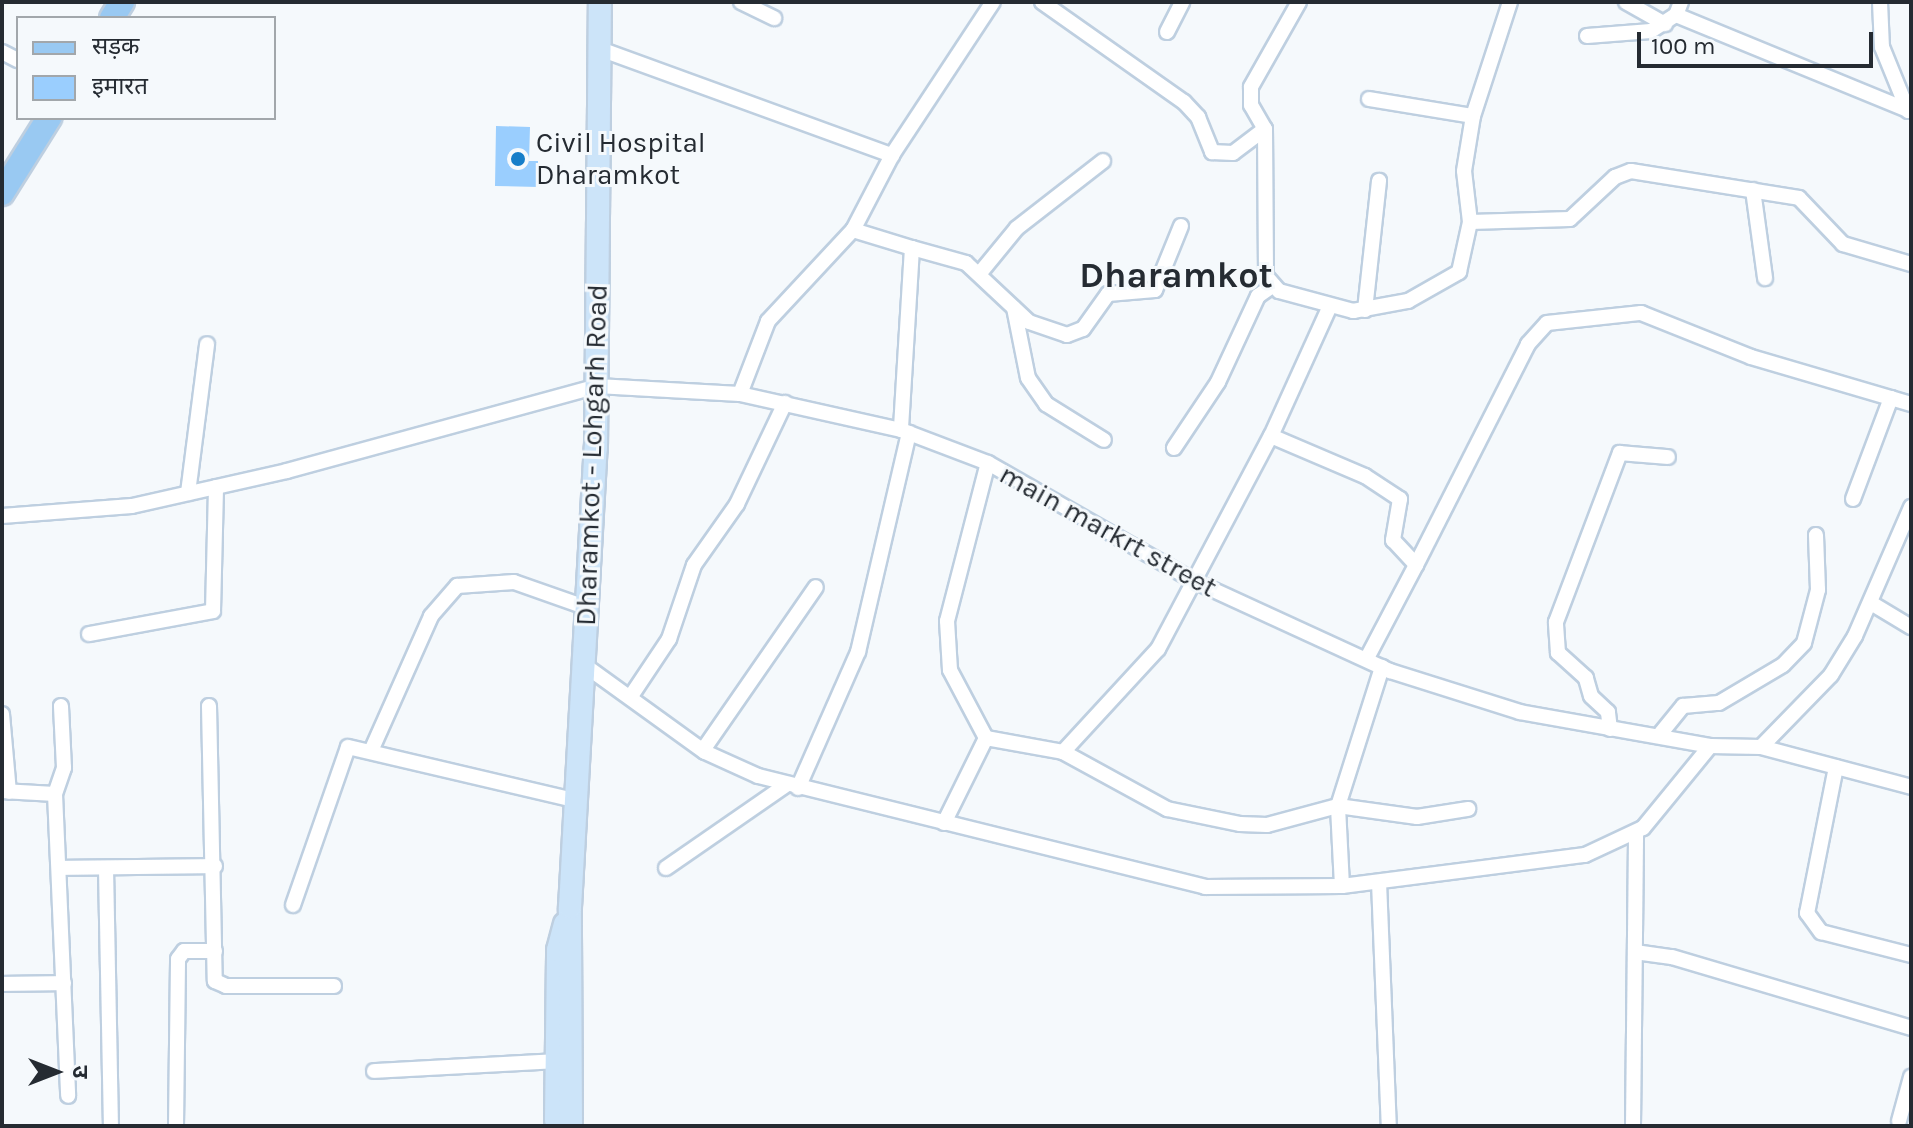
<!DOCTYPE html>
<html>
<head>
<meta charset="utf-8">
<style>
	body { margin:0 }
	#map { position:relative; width:1913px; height:1128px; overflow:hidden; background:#f5f9fc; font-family:Karla,"Noto Sans Devanagari",sans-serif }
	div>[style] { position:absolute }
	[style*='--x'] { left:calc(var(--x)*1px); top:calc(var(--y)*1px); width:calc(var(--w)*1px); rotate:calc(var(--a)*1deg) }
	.building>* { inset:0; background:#9acefe }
	.roads { filter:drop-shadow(2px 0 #becfe0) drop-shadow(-2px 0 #becfe0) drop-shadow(0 2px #becfe0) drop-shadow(0 -2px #becfe0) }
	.street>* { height:14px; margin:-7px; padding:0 7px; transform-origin:7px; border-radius:7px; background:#fff }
	.secondary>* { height:22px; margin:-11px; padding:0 11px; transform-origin:11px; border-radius:11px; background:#cce4f9 }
	.primary>* { height:24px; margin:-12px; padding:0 12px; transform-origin:12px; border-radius:12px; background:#99c9f2 }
	.dots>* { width:22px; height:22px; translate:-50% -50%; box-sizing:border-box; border:4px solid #f5f9fc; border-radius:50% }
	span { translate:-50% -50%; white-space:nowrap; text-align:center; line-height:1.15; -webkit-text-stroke:6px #f5f9fc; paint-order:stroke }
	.poi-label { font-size:28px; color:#252b32 }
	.left { translate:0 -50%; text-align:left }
	.street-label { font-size:28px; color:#252b32 }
	.district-label { font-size:36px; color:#252b32; font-weight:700 }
	.frame { position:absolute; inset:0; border:4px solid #252b32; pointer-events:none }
	.legend { position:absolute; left:16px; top:16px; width:260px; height:104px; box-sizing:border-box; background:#f5f9fc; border:2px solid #a2a7ab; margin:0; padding:10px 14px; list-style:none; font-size:24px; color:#252b32 }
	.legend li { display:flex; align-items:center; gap:16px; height:40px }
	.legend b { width:40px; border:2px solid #a2a7ab }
	.north { position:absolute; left:16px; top:1032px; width:80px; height:80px; -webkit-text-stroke:6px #f5f9fc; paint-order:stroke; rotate:90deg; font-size:22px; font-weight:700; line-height:32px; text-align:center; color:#252b32 }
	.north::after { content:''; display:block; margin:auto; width:28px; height:36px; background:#252b32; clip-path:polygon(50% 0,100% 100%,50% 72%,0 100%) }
	.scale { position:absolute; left:1637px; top:32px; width:236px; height:36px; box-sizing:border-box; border:4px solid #252b32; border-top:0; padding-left:10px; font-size:24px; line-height:28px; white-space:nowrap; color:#252b32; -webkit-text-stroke:6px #f5f9fc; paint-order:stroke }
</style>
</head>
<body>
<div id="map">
	<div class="building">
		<div style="clip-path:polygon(496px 126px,530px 127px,529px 161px,538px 161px,538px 187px,495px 186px)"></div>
	</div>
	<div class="roads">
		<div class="street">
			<div style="--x:741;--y:2;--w:37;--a:26"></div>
			<div style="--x:1042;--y:2;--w:174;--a:35.2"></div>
			<div style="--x:1184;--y:102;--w:21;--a:47"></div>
			<div style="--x:1198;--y:117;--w:38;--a:68"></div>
			<div style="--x:1212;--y:152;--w:21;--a:3"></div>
			<div style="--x:1233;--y:153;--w:40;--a:-37"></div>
			<div style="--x:1299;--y:2;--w:98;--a:119.5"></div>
			<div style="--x:1251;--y:87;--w:18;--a:90"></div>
			<div style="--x:1251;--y:105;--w:28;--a:60"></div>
			<div style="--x:1265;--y:129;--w:147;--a:89.6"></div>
			<div style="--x:1266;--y:276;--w:20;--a:49"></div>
			<div style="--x:1279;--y:291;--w:77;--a:15.1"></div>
			<div style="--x:1353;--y:311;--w:56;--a:-10.3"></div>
			<div style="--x:1408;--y:301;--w:59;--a:-29.6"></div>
			<div style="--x:1459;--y:272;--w:51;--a:-77.6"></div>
			<div style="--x:1470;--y:222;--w:51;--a:-96.7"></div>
			<div style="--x:1464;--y:171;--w:56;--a:-80.7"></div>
			<div style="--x:1473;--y:116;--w:120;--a:-72"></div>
			<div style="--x:1626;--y:2;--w:45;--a:29.4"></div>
			<div style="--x:1880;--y:2;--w:45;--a:87.5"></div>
			<div style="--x:1882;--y:47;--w:69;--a:67.9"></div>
			<div style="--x:1676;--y:15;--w:248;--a:22.3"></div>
			<div style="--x:1167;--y:32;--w:34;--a:-63"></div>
			<div style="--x:1587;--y:36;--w:64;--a:-4.5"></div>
			<div style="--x:1651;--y:31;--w:30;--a:-33"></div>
			<div style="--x:1676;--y:15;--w:14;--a:-69"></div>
			<div style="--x:600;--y:49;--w:311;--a:20"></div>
			<div style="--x:2;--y:52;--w:18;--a:27"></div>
			<div style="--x:1369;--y:99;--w:105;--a:9.3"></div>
			<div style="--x:1753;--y:190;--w:89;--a:82.2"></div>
			<div style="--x:1470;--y:222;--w:100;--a:-1.7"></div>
			<div style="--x:1570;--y:219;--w:62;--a:-43"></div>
			<div style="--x:1615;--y:177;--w:17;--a:-21"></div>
			<div style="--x:1631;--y:171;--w:170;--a:9.1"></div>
			<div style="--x:1799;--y:198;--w:64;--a:46.3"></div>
			<div style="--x:1843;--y:244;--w:71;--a:16.4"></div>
			<div style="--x:853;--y:230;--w:62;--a:17"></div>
			<div style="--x:912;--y:248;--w:182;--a:93.5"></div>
			<div style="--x:912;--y:248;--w:56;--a:15.5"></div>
			<div style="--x:966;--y:263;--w:86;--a:43.1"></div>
			<div style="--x:1029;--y:322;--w:40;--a:18.9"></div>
			<div style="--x:1067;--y:335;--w:17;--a:-21"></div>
			<div style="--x:1083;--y:329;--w:43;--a:-54.5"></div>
			<div style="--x:1108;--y:294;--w:47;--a:-4.9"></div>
			<div style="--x:1155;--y:290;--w:69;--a:-67.9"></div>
			<div style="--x:980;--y:273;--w:58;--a:-50.6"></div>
			<div style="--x:1017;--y:228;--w:109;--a:-37.9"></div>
			<div style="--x:1014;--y:308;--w:71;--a:78.7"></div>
			<div style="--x:1028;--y:378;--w:32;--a:55"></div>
			<div style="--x:1046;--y:404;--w:68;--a:31.8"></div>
			<div style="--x:1365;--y:310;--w:130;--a:-83.8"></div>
			<div style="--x:740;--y:394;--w:78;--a:-69"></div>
			<div style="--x:768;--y:321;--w:125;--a:-47"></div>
			<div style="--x:853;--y:230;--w:85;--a:-62.5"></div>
			<div style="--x:892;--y:155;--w:183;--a:-56.6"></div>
			<div style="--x:1271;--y:436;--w:102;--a:23.1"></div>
			<div style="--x:1365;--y:476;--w:42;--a:33.3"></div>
			<div style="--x:1400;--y:499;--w:42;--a:99.7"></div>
			<div style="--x:1393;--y:540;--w:34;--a:47"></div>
			<div style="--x:1416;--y:565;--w:107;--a:117.8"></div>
			<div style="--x:1174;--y:448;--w:79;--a:-56.3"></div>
			<div style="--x:1218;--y:382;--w:95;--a:-65.1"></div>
			<div style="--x:1258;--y:296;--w:16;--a:-35"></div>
			<div style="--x:188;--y:493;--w:150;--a:-82.7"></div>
			<div style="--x:1853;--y:499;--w:108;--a:-69.4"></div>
			<div style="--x:2;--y:516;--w:130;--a:-4.4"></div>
			<div style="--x:132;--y:506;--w:159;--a:-12.7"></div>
			<div style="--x:287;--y:471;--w:321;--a:-15.3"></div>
			<div style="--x:597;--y:386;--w:143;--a:3.2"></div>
			<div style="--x:740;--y:394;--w:165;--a:12.6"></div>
			<div style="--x:901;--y:430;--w:93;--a:20.8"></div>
			<div style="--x:988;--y:463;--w:237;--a:29.8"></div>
			<div style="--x:1194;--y:581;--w:216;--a:24.7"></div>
			<div style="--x:1390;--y:671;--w:136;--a:17.5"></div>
			<div style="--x:1520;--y:712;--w:193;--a:10.1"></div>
			<div style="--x:1416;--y:565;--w:248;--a:-63.1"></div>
			<div style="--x:1528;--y:344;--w:28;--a:-48"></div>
			<div style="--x:1547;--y:323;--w:95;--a:-6.1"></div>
			<div style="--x:1641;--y:313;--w:118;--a:21.8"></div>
			<div style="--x:1751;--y:357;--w:167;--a:16.4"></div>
			<div style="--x:1871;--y:603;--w:47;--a:31"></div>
			<div style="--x:89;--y:634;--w:126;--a:-10.5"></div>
			<div style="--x:213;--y:611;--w:124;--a:-88.6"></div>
			<div style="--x:587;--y:667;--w:145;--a:35.8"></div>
			<div style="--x:705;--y:752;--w:58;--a:24.4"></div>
			<div style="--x:758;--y:776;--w:461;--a:13.9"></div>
			<div style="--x:1205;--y:887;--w:137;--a:-0.4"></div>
			<div style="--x:1342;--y:886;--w:245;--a:-7.3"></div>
			<div style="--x:1585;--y:855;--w:64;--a:-25"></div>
			<div style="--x:1643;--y:828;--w:106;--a:-50.7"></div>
			<div style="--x:1710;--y:746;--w:51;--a:1.1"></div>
			<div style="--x:1761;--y:747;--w:155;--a:14.9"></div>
			<div style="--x:631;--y:696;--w:69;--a:-56.3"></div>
			<div style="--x:669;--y:639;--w:78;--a:-71.3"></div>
			<div style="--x:694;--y:565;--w:75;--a:-54.8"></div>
			<div style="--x:737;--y:504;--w:112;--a:-64.6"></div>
			<div style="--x:209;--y:706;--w:275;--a:88.8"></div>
			<div style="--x:215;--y:981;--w:12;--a:24"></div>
			<div style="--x:226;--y:986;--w:108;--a:0"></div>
			<div style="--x:2;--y:714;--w:78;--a:84.9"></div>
			<div style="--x:1610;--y:729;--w:17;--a:-97"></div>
			<div style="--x:1608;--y:712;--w:23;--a:-137"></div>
			<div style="--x:1591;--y:696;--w:19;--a:-106"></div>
			<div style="--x:1586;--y:678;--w:38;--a:-138"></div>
			<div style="--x:1558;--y:653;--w:31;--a:-94"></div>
			<div style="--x:1556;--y:622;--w:181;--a:-69.3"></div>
			<div style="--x:1620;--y:453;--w:48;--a:4.8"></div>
			<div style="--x:1661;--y:733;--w:35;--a:-51"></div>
			<div style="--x:1683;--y:706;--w:36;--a:-5"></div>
			<div style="--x:1719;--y:703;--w:74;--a:-30.7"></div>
			<div style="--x:1783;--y:665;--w:30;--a:-46"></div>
			<div style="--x:1804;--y:643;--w:55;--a:-75.2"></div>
			<div style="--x:1818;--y:590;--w:55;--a:-92.1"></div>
			<div style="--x:986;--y:738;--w:77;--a:-117.9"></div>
			<div style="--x:950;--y:670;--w:49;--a:-93.5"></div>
			<div style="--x:947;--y:621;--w:163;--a:-75.5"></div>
			<div style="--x:1761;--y:747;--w:100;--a:-45.8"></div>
			<div style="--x:1831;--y:675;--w:46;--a:-58.4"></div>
			<div style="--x:1855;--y:636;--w:141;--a:-66.5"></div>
			<div style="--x:703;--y:750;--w:198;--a:-55.3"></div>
			<div style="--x:371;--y:751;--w:148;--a:-66"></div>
			<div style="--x:431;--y:616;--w:40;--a:-49"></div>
			<div style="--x:457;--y:586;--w:57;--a:-4"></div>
			<div style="--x:514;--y:582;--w:75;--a:19.4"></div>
			<div style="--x:1063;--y:752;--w:140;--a:-47.3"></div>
			<div style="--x:1158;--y:649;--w:241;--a:-62.1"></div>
			<div style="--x:1271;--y:436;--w:143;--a:-65.6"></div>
			<div style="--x:1836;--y:767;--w:149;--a:101.2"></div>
			<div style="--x:1807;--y:913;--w:24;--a:54"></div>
			<div style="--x:1821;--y:932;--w:93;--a:14.3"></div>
			<div style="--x:798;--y:788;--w:149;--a:-66.2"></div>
			<div style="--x:858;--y:652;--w:225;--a:-76.9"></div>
			<div style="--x:2;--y:791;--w:53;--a:3.2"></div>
			<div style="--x:55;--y:794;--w:302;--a:87.5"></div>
			<div style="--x:55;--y:794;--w:28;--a:-71"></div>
			<div style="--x:64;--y:768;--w:62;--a:-92.8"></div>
			<div style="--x:944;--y:823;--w:95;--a:-63.7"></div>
			<div style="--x:986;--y:738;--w:78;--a:10.3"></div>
			<div style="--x:1063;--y:752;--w:119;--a:28.7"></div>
			<div style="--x:1167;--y:809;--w:75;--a:11.6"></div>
			<div style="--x:1240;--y:824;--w:27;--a:2"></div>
			<div style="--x:1267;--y:825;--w:73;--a:-15"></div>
			<div style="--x:1338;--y:806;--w:80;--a:7.9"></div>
			<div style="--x:1417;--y:817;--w:52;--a:-8.9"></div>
			<div style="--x:59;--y:868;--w:156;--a:-0.7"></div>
			<div style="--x:106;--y:868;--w:258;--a:88.9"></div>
			<div style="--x:666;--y:868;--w:146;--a:-34.7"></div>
			<div style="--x:1379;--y:882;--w:244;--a:87.7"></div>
			<div style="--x:1342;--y:886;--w:80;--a:-92.9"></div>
			<div style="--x:1338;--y:806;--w:146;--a:-72.4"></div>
			<div style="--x:293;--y:905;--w:167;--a:-70.8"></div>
			<div style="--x:348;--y:747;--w:236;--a:13.2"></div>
			<div style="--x:1635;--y:952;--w:37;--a:8"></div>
			<div style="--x:1672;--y:957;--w:249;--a:16.5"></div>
			<div style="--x:2;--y:984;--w:62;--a:-0.9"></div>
			<div style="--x:374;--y:1071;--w:182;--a:-3.1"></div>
			<div style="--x:1899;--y:1121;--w:46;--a:-74.7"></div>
			<div style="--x:176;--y:1126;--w:167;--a:-89.3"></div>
			<div style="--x:178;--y:959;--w:10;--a:-53"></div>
			<div style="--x:184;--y:951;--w:31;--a:0"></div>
			<div style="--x:1633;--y:1126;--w:294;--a:-89.4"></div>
		</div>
		<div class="secondary">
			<div style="--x:556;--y:1120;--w:170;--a:-89.3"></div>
			<div style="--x:558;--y:950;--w:27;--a:-75"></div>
			<div style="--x:571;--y:1126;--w:219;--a:-90.3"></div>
			<div style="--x:570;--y:907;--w:460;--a:-86.8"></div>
			<div style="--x:596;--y:448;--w:446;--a:-89.5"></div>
		</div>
		<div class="primary">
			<div style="--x:112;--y:18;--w:19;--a:-58"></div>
			<div style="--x:2;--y:193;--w:89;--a:-57.9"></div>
		</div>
	</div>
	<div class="dots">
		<div style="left:518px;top:159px;background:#167ec9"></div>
	</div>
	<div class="poi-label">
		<span class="left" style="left:536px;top:159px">Civil Hospital<br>Dharamkot</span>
	</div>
	<div class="street-label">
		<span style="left:592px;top:455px;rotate:-88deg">Dharamkot - Lohgarh Road</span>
		<span style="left:1108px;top:531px;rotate:29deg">main markrt street</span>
	</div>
	<div class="district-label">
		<span style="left:1176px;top:276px">Dharamkot</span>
	</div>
	<div class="frame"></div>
	<ul class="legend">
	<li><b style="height:10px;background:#99c9f2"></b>सड़क</li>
	<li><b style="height:22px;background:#9acefe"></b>इमारत</li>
	</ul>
	<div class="north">उ</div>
	<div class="scale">100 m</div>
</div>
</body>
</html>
